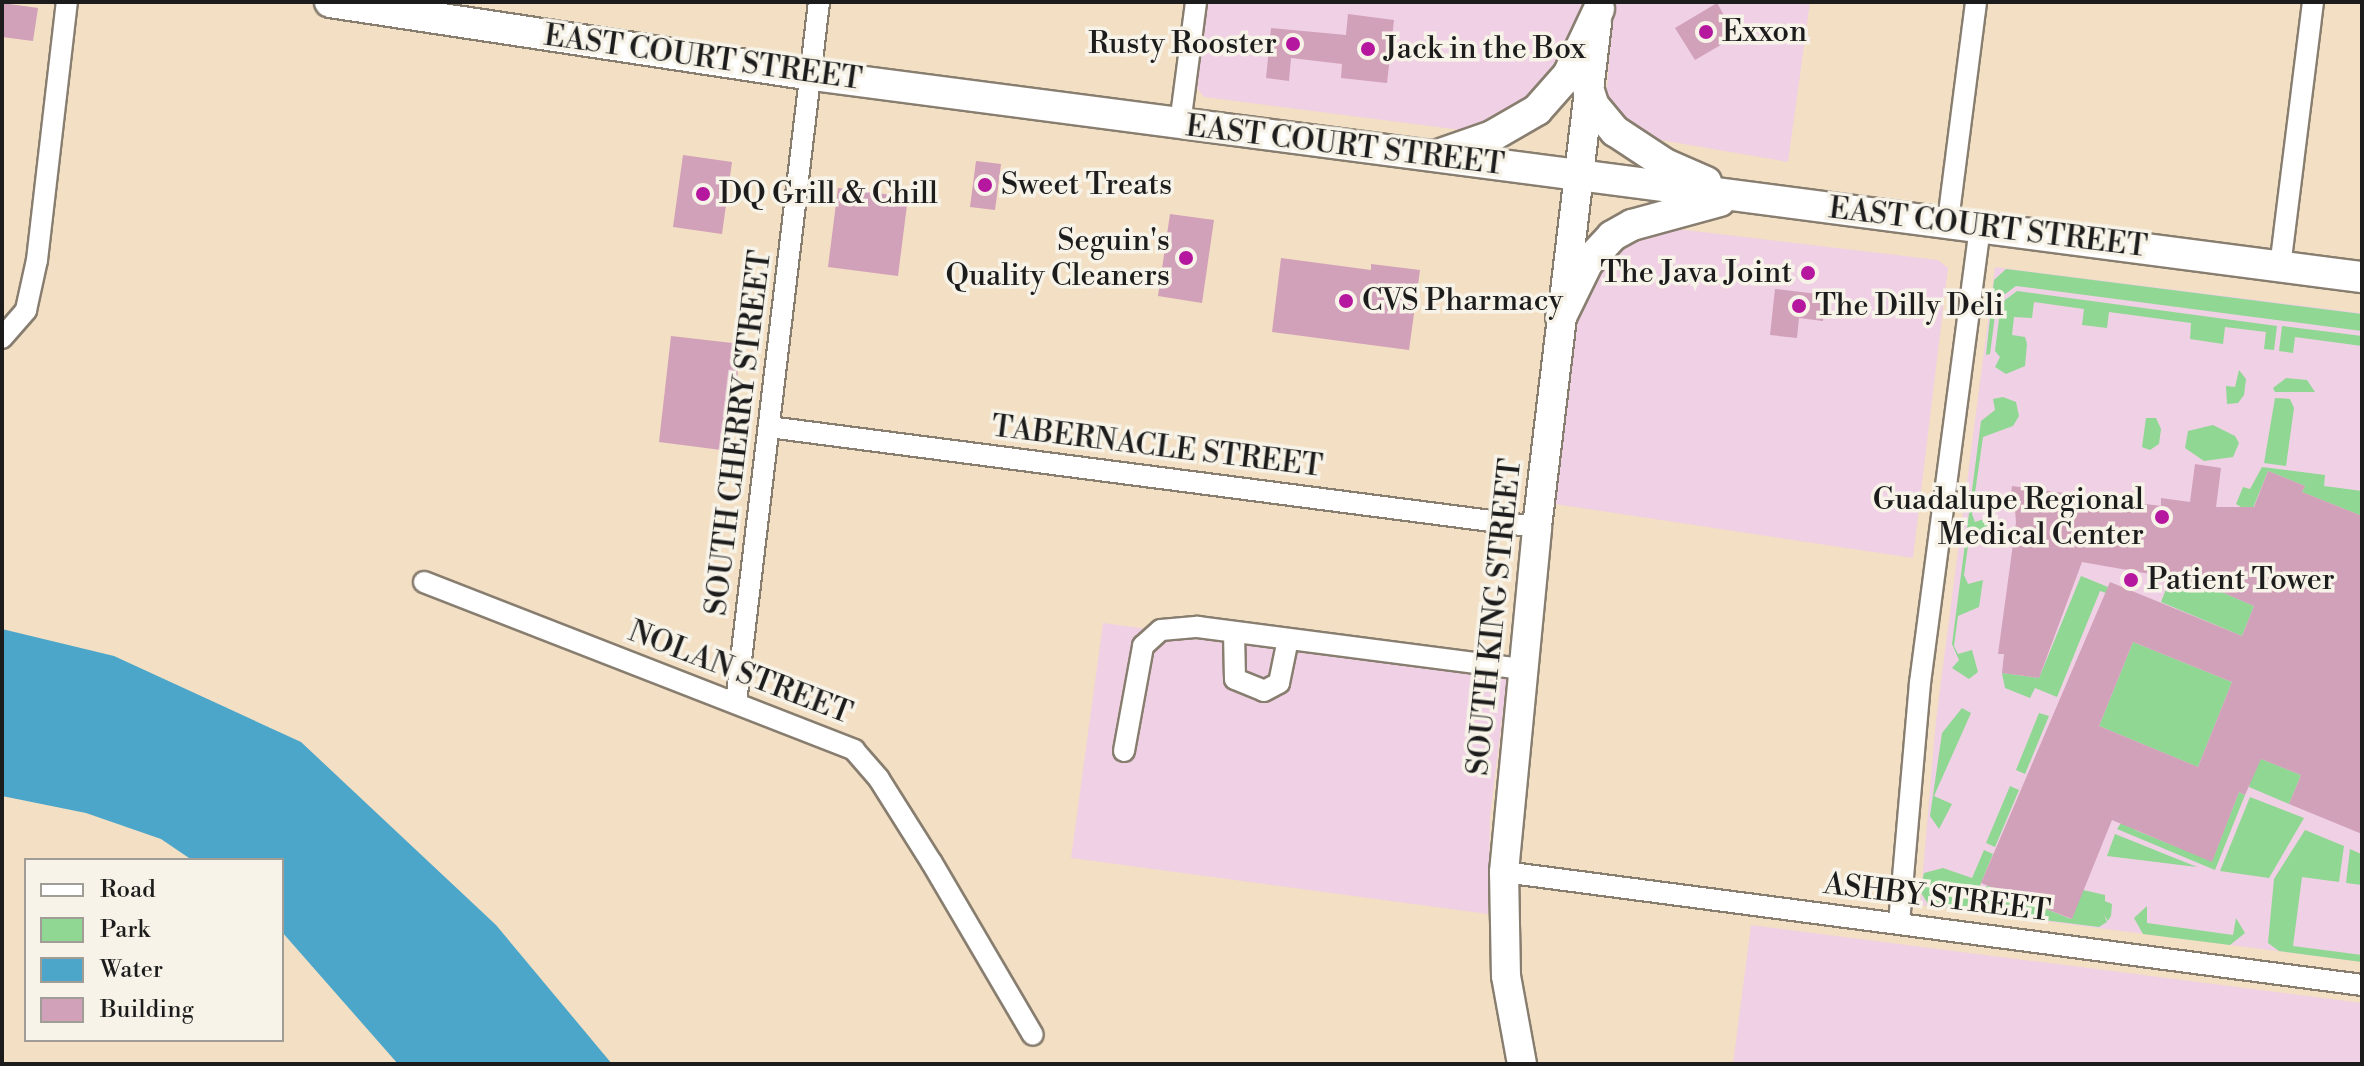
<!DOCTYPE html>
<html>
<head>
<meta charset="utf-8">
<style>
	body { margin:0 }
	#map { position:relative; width:2364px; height:1066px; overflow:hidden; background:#f3dfc3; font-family:"Libre Bodoni",serif }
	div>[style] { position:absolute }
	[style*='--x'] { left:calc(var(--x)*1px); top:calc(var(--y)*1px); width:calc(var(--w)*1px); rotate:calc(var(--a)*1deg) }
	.built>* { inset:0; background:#f0d0e4 }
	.green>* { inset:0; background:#8fd793 }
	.water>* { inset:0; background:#4ca6ca }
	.building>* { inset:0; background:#d1a0b9 }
	.roads { filter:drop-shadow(2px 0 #887e70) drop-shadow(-2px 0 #887e70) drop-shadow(0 2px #887e70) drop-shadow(0 -2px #887e70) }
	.street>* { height:20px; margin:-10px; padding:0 10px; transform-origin:10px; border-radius:10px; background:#fff }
	.secondary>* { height:28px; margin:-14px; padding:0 14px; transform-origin:14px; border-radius:14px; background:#fff }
	.primary>* { height:30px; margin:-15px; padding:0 15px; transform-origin:15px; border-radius:15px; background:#fff }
	.dots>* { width:22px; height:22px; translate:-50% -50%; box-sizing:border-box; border:4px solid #f7f3e8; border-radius:50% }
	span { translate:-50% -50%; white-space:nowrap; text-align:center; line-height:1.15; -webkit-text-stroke:7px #f7f3e8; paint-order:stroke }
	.poi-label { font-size:30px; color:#1c1c1c }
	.left { translate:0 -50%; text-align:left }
	.right { translate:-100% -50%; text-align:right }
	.street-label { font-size:30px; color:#1c1c1c }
	.frame { position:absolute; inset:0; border:4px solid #1c1c1c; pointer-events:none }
	.legend { position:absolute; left:24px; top:858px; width:260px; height:184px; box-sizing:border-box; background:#f7f3e8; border:2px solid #9f9d96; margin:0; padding:10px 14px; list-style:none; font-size:24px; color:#1c1c1c }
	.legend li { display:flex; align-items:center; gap:16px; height:40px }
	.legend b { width:40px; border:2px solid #9f9d96 }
</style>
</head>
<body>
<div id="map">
	<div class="built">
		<div style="clip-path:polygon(1204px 2px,1582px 2px,1570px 55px,1530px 106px,1469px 131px,1204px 97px,1193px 83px)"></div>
		<div style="clip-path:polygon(1614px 2px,1810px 2px,1788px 162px,1637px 136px,1606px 98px)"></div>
		<div style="clip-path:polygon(1669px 228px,1938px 260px,1948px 268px,1913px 558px,1555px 504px,1579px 305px,1613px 247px)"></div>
		<div style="clip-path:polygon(1995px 267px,2362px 313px,2362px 962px,1920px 905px,1936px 720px)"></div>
		<div style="clip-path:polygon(1103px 623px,1507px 678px,1490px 817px,1488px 914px,1071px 858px)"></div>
		<div style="clip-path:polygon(1751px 925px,2362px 1003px,2362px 1064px,1733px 1064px)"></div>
	</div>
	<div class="green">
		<div style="clip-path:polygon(2006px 269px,2362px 314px,2362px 331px,2016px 286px,1997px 300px,1990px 354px,1986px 355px,1994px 280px)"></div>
		<div style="clip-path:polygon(2017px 291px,2277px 326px,2274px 350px,2264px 349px,2266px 332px,2225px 327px,2223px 344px,2190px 339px,2191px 323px,2109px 312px,2107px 328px,2082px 325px,2084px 309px,2034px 302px,2032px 318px,2014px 317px,2012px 335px,2025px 337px,2027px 344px,2025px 366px,2006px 374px,1995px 367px,2000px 357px,1995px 351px,2001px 303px)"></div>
		<div style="clip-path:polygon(2282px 326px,2362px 336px,2362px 346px,2295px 337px,2293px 353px,2279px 351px)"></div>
		<div style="clip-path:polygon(2239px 370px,2246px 379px,2244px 395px,2238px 403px,2227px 404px,2226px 386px,2235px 387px)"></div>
		<div style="clip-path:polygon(2286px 378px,2307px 380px,2315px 392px,2275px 392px,2273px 388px)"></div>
		<div style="clip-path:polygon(2003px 397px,2016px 402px,2019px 416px,2013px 426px,1983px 437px,1972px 514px,1975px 522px,1990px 517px,1989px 536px,1968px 546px,1964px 575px,1968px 584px,1983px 580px,1979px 607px,1958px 616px,1954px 646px,1958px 654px,1972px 650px,1978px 672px,1969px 679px,1952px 668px,1959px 660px,1952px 644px,1981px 421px,1995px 410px,1993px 399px)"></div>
		<div style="clip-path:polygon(2275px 398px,2290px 399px,2294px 408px,2286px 466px,2264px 463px)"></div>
		<div style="clip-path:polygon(2146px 418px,2156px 418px,2161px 429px,2159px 444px,2150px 450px,2142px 447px)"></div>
		<div style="clip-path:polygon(2213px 425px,2235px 436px,2239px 443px,2233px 457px,2204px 461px,2185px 448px,2188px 431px)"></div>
		<div style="clip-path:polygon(2262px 467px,2325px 475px,2324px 486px,2362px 491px,2362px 516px,2302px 492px,2305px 486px,2268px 471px,2251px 513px,2236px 504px,2243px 487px,2250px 489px)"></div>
		<div style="clip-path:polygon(2081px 576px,2108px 587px,2106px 593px,2100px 591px,2057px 697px,2035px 688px,2030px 698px,2005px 688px,2002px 673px,2039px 678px)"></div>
		<div style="clip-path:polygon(2171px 577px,2201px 583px,2254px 606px,2242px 636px,2161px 602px)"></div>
		<div style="clip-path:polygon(2133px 642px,2232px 682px,2198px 767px,2099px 726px)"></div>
		<div style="clip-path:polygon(1962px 708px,1971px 713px,1934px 796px,1952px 804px,1939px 829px,1930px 816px,1942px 733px)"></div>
		<div style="clip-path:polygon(2039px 713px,2049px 716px,2025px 774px,2016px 770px)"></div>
		<div style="clip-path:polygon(2254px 756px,2301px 775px,2289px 804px,2249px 787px)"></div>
		<div style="clip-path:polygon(2010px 786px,2019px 790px,1995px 847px,1986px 843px)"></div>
		<div style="clip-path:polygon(2239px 792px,2245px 795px,2215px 870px,2117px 829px,2131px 808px,2135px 830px,2212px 861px)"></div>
		<div style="clip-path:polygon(2250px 797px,2304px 818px,2269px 878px,2220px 871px)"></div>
		<div style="clip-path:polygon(2305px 830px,2344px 846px,2339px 882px,2302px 877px,2293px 946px,2362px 955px,2362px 962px,2279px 951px,2268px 943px,2274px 879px)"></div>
		<div style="clip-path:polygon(2115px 834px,2197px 867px,2107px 856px)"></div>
		<div style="clip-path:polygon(2350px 849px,2361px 854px,2362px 885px,2346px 883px)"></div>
		<div style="clip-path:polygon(1984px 850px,1993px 854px,1972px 905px,1966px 911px,1928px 904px,1920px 891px,1924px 873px,1943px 868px,1972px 878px)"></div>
		<div style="clip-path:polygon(1987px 885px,2071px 919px,2083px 890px,2105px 895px,2105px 901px,2112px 904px,2111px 916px,2108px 921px,2104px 915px,2107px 922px,2099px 927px,1980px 912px)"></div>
		<div style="clip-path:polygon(2147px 906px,2147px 923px,2233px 935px,2236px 918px,2245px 933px,2230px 945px,2143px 934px,2134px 918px)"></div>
	</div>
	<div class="water">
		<div style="clip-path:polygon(2px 629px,114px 656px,301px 742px,496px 925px,612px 1064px,398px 1064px,282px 932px,282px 860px,192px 860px,161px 839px,86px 813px,2px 796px)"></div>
	</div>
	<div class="building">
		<div style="clip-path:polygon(2px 3px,38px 8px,33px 41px,2px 37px)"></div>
		<div style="clip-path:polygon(1717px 3px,1736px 36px,1695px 60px,1675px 28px)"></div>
		<div style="clip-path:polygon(1348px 14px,1394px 20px,1387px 83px,1341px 78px,1342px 64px,1291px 58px,1289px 81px,1266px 78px,1271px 28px,1346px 35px)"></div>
		<div style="clip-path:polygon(683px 155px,732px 162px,722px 234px,673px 227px)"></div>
		<div style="clip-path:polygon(976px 161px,1001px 164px,995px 210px,970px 207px)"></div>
		<div style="clip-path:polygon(838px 188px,908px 197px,898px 276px,828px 267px)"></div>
		<div style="clip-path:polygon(1170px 214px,1214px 220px,1202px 303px,1158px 296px)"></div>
		<div style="clip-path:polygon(1281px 258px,1371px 270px,1371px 264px,1420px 270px,1409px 350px,1272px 332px)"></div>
		<div style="clip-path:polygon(1775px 289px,1826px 295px,1823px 321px,1799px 318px,1797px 338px,1770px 335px)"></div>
		<div style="clip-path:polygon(671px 336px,741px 344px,729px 451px,659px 442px)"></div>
		<div style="clip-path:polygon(evenodd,2195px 464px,2221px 468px,2216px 507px,2254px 507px,2268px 471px,2305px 486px,2302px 492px,2362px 516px,2362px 834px,2289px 804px,2301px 775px,2261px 759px,2245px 795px,2239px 792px,2212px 862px,2112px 820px,2072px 919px,1981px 883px,2110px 582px,2242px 636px,2254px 606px,2201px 583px,2082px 562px,2039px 678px,2002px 673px,2004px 654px,1998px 654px,2016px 522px,2015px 509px,2009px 508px,2012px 486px,2161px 506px,2161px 498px,2190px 502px,2195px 464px,2133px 642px,2232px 682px,2198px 767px,2099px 726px,2133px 642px)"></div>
	</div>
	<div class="roads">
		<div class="street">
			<div style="--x:1180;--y:124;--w:123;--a:-82.5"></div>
			<div style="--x:1948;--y:221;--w:221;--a:-82.7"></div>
			<div style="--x:2280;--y:267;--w:267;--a:-82.9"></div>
			<div style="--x:2;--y:338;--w:37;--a:-49"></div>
			<div style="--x:26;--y:310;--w:51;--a:-77.6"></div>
			<div style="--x:37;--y:260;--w:260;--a:-83.4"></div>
			<div style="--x:769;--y:427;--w:774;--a:7.42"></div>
			<div style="--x:424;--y:582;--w:462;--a:21.3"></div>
			<div style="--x:854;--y:750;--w:38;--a:49"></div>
			<div style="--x:879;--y:779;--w:99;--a:57.8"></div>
			<div style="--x:932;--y:863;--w:199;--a:59.6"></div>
			<div style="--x:1234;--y:632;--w:47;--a:88.8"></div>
			<div style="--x:1235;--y:679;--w:31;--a:22"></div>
			<div style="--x:1264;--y:691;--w:17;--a:-28"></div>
			<div style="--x:1279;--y:683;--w:45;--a:-78.4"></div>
			<div style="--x:736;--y:702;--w:705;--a:-83.24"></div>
			<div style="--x:1124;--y:751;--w:107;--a:-79.7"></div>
			<div style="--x:1143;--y:646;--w:24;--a:-42"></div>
			<div style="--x:1161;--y:630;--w:37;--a:-5"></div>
			<div style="--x:1198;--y:627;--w:327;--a:7.4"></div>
			<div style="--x:1504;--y:872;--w:865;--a:7.5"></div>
			<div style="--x:1899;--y:923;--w:241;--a:-85"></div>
			<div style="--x:1920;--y:683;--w:462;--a:-82.5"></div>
		</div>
		<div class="secondary">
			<div style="--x:1522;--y:1064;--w:89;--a:-100.3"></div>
			<div style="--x:1506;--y:976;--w:104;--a:-91.1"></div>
			<div style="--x:1504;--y:872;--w:347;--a:-84.5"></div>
			<div style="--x:1537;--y:527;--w:508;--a:-83.21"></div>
		</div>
		<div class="primary">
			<div style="--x:330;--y:2;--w:487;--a:8.6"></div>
			<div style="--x:812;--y:75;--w:1563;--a:7.43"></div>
			<div style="--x:1588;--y:88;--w:19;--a:72"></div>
			<div style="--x:1594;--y:106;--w:33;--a:50"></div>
			<div style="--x:1615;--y:131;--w:60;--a:33.4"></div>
			<div style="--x:1665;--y:164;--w:45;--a:23.7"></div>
			<div style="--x:1441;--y:154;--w:54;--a:-19.4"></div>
			<div style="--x:1492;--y:136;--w:52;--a:-30"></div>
			<div style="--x:1537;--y:110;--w:47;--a:-48.5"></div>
			<div style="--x:1568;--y:75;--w:73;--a:-64.8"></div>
			<div style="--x:1561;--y:317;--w:61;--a:-63.9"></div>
			<div style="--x:1588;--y:262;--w:35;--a:-47"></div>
			<div style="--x:1612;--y:236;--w:23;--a:-29"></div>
			<div style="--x:1632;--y:225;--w:91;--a:-15.3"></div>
		</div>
	</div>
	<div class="dots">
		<div style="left:1706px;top:32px;background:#b5179e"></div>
		<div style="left:1293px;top:44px;background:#b5179e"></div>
		<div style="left:1368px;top:49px;background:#b5179e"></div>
		<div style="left:985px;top:185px;background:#b5179e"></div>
		<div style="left:703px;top:194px;background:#b5179e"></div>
		<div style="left:1186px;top:258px;background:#b5179e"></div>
		<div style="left:1808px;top:273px;background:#b5179e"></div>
		<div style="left:1346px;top:301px;background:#b5179e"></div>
		<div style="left:1799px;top:306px;background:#b5179e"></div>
		<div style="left:2162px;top:517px;background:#b5179e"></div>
		<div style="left:2131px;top:580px;background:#b5179e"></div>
	</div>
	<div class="poi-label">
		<span class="left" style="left:1722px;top:32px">Exxon</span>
		<span class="right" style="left:1277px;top:44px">Rusty Rooster</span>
		<span class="left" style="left:1384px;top:49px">Jack in the Box</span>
		<span class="left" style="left:1001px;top:185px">Sweet Treats</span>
		<span class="left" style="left:719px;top:194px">DQ Grill &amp; Chill</span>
		<span class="right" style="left:1170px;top:258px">Seguin's<br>Quality Cleaners</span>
		<span class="right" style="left:1792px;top:273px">The Java Joint</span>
		<span class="left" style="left:1362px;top:301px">CVS Pharmacy</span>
		<span class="left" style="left:1815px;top:306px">The Dilly Deli</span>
		<span class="right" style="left:2144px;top:517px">Guadalupe Regional<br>Medical Center</span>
		<span class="left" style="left:2147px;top:580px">Patient Tower</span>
	</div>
	<div class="street-label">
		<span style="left:703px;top:58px;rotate:8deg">EAST COURT STREET</span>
		<span style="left:1345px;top:146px;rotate:7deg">EAST COURT STREET</span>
		<span style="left:1988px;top:228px;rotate:7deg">EAST COURT STREET</span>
		<span style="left:739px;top:433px;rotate:-83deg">SOUTH CHERRY STREET</span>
		<span style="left:1157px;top:447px;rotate:7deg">TABERNACLE STREET</span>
		<span style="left:1495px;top:617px;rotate:-84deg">SOUTH KING STREET</span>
		<span style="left:740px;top:673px;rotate:21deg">NOLAN STREET</span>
		<span style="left:1937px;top:898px;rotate:7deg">ASHBY STREET</span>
	</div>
	<div class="frame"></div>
	<ul class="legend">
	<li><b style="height:10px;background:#fff"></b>Road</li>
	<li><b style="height:22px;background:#8fd793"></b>Park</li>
	<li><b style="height:22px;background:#4ca6ca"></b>Water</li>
	<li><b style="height:22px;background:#d1a0b9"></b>Building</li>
	</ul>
</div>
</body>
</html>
